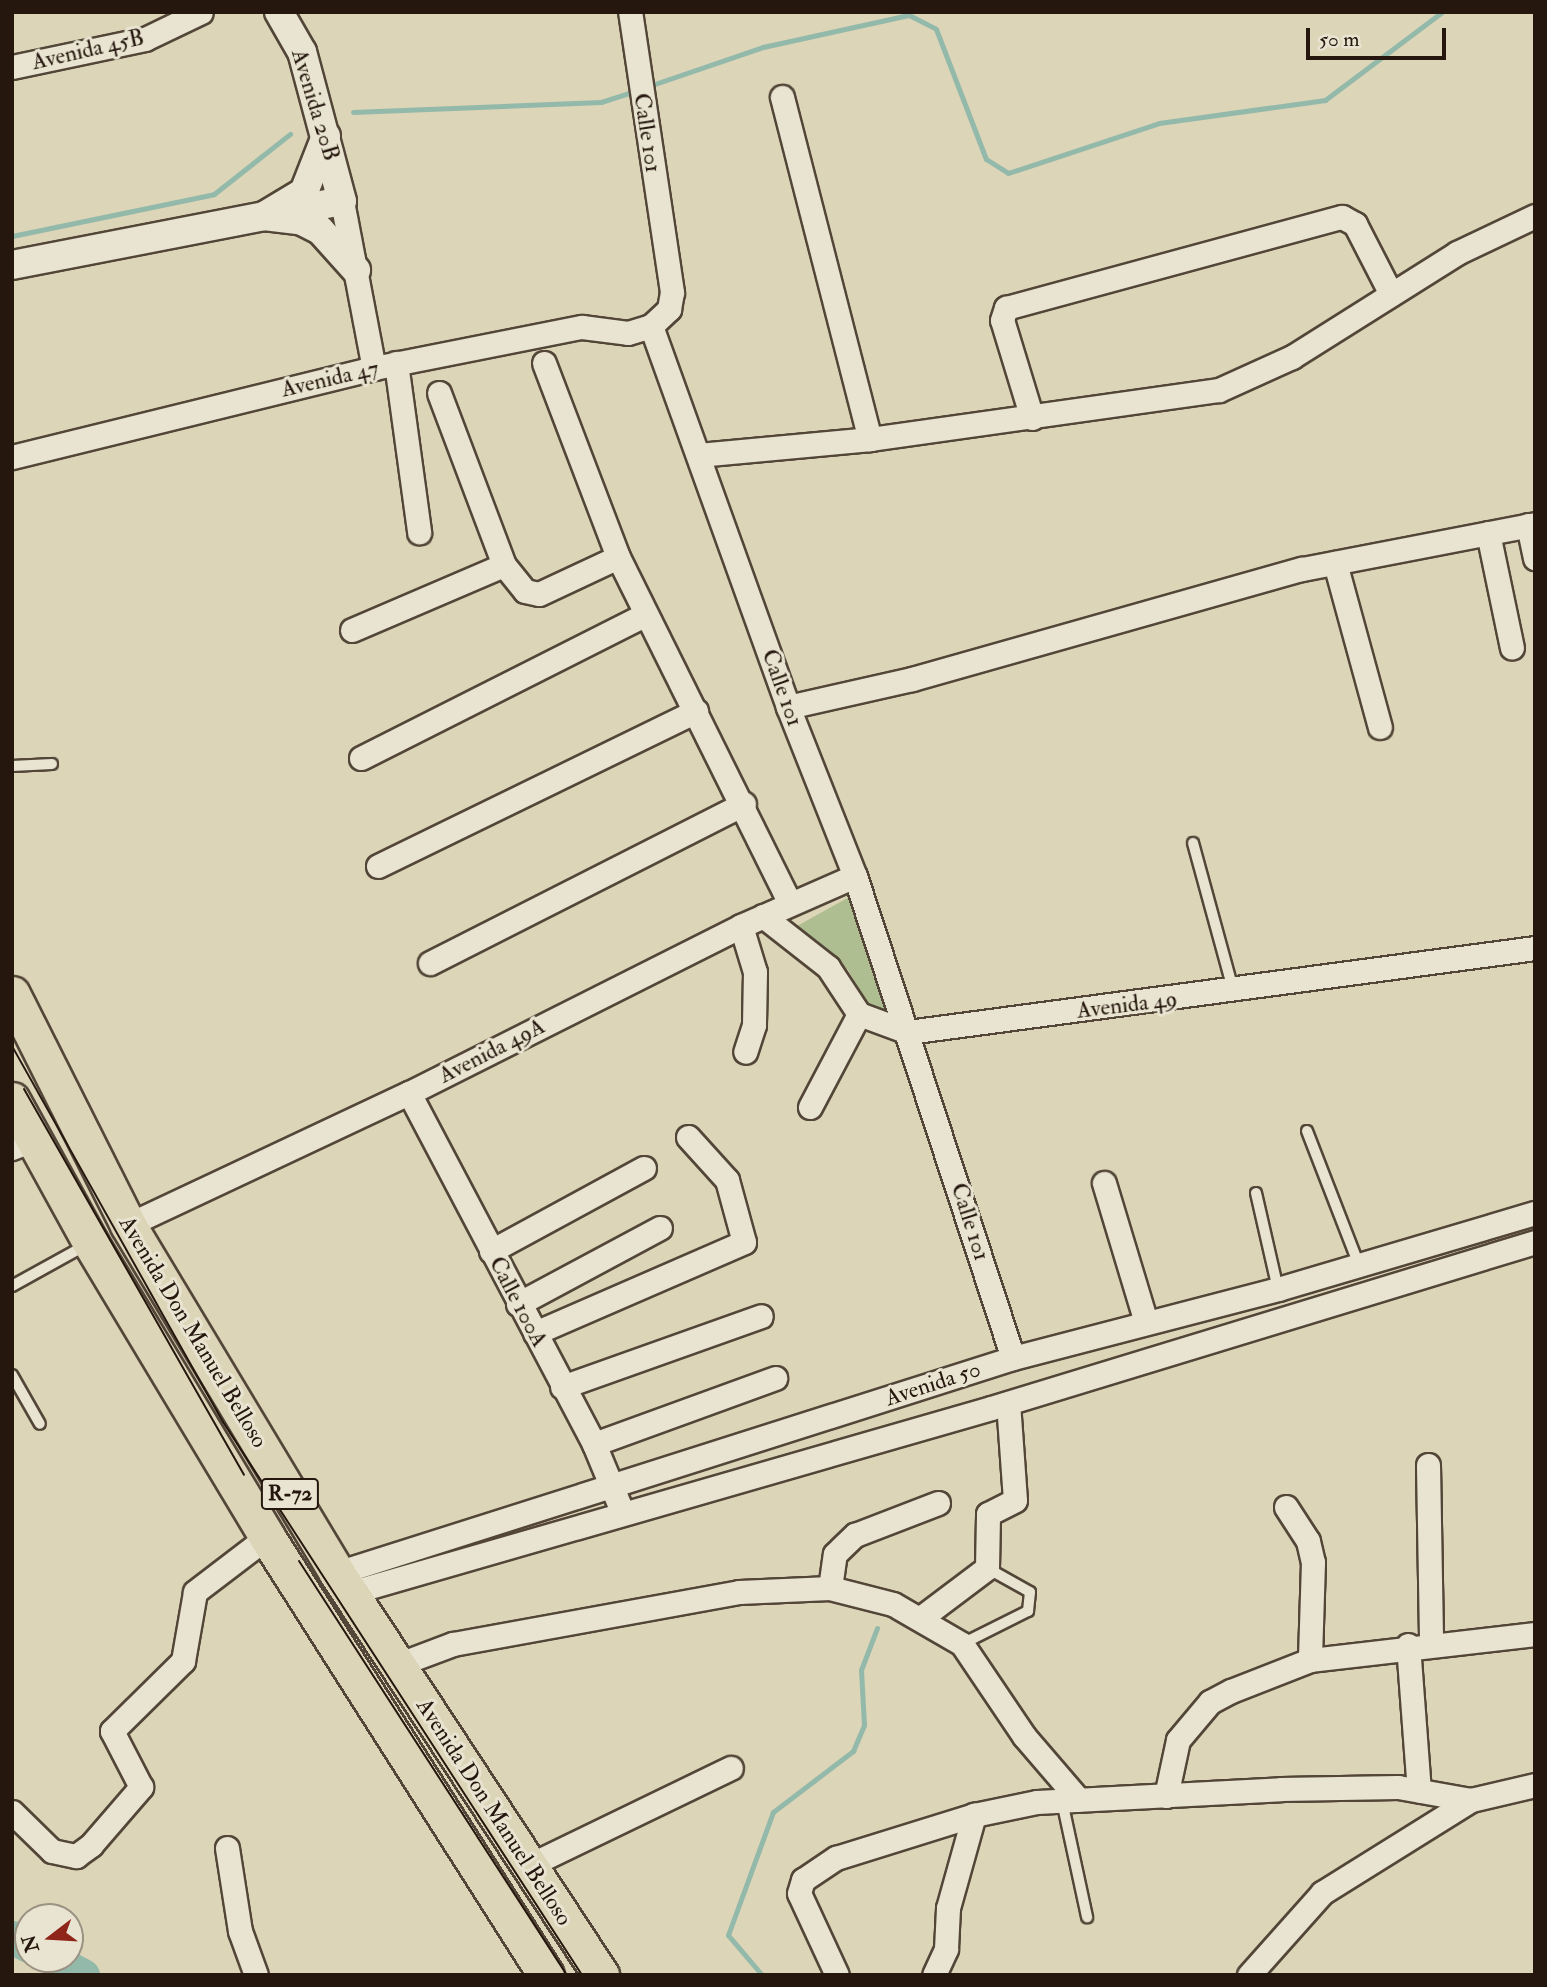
<!DOCTYPE html>
<html>
<head>
<meta charset="utf-8">
<style>
	body { margin:0 }
	#map { position:relative; width:1547px; height:1987px; overflow:hidden; background:#ddd5b8; font-family:"IM FELL Double Pica",serif }
	div>[style] { position:absolute }
	[style*='--x'] { left:calc(var(--x)*1px); top:calc(var(--y)*1px); width:calc(var(--w)*1px); rotate:calc(var(--a)*1deg) }
	.green>* { inset:0; background:#aebe91 }
	.stream>* { height:5px; margin:-2.5px; padding:0 2.5px; transform-origin:2.5px; border-radius:2.5px; background:#93b9aa }
	.river>* { height:33px; margin:-16.5px; padding:0 16.5px; transform-origin:16.5px; border-radius:16.5px; background:#93b9aa }
	.roads { filter:drop-shadow(2px 0 #534638) drop-shadow(-2px 0 #534638) drop-shadow(0 2px #534638) drop-shadow(0 -2px #534638) }
	.service>* { height:10px; margin:-5px; padding:0 5px; transform-origin:5px; border-radius:5px; background:#e9e4d1 }
	.minor>* { height:23px; margin:-11.5px; padding:0 11.5px; transform-origin:11.5px; border-radius:11.5px; background:#e9e4d1 }
	.tertiary>* { height:28px; margin:-14px; padding:0 14px; transform-origin:14px; border-radius:14px; background:#e9e4d1 }
	.primary>* { height:35px; margin:-17.5px; padding:0 17.5px; transform-origin:17.5px; border-radius:17.5px; background:#ddd5b8 }
	.tram>* { height:2px; margin:-1px; padding:0 1px; transform-origin:1px; border-radius:1px; background:#25170e }
	span { translate:-50% -50%; white-space:nowrap; text-align:center; line-height:1.15; -webkit-text-stroke:6px #e9e4d1; paint-order:stroke }
	.shield-label span { padding:2px 5px; background:#e9e4d1; border:2px solid; border-radius:5px; -webkit-text-stroke-width:0 }
	.shield-label { font-size:21px; color:#25170e; font-weight:700 }
	.street-label { font-size:23px; color:#25170e }
	.frame { position:absolute; inset:0; border:14px solid #25170e; pointer-events:none }
	.north { position:absolute; left:14px; top:1903px; width:70px; height:70px; box-sizing:border-box; background:#e9e4d1; border:2px solid #9b9283; border-radius:50%; rotate:253deg; font-size:19px; font-weight:700; line-height:28px; text-align:center; color:#25170e }
	.north::after { content:''; display:block; margin:auto; width:24px; height:32px; background:#8f2418; clip-path:polygon(50% 0,100% 100%,50% 72%,0 100%) }
	.scale { position:absolute; left:1306px; top:28px; width:140px; height:32px; box-sizing:border-box; border:4px solid #25170e; border-top:0; padding-left:9px; font-size:21px; line-height:24px; white-space:nowrap; color:#25170e; -webkit-text-stroke:5px #e9e4d1; paint-order:stroke }
</style>
</head>
<body>
<div id="map">
	<div class="green">
		<div style="clip-path:polygon(851px 896px,889px 1009px,873px 1012px,848px 970px,797px 926px)"></div>
	</div>
	<div class="stream">
		<div style="--x:646;--y:87;--w:124;--a:-18.9"></div>
		<div style="--x:763;--y:47;--w:149;--a:-12.4"></div>
		<div style="--x:909;--y:15;--w:30;--a:27"></div>
		<div style="--x:936;--y:29;--w:139;--a:69"></div>
		<div style="--x:986;--y:159;--w:26;--a:32"></div>
		<div style="--x:1008;--y:173;--w:159;--a:-18.3"></div>
		<div style="--x:1159;--y:123;--w:168;--a:-7.9"></div>
		<div style="--x:1325;--y:100;--w:146;--a:-36.9"></div>
		<div style="--x:353;--y:112;--w:248;--a:-2.3"></div>
		<div style="--x:601;--y:102;--w:38;--a:-18"></div>
		<div style="--x:12;--y:236;--w:206;--a:-11.7"></div>
		<div style="--x:214;--y:194;--w:97;--a:-38.3"></div>
		<div style="--x:762;--y:1975;--w:52;--a:-130.4"></div>
		<div style="--x:728;--y:1935;--w:131;--a:-69.9"></div>
		<div style="--x:773;--y:1812;--w:101;--a:-37.3"></div>
		<div style="--x:853;--y:1751;--w:28;--a:-67"></div>
		<div style="--x:864;--y:1725;--w:55;--a:-93.1"></div>
		<div style="--x:861;--y:1670;--w:45;--a:-69.1"></div>
	</div>
	<div class="river">
		<div style="--x:12;--y:1937;--w:18;--a:29"></div>
		<div style="--x:53;--y:1959;--w:34;--a:28"></div>
	</div>
	<div class="roads">
		<div class="service">
			<div style="--x:12;--y:766;--w:40;--a:-2.9"></div>
			<div style="--x:1193;--y:843;--w:151;--a:74.7"></div>
			<div style="--x:1307;--y:1131;--w:144;--a:68.8"></div>
			<div style="--x:1256;--y:1193;--w:98;--a:77.1"></div>
			<div style="--x:12;--y:1286;--w:87;--a:-28.9"></div>
			<div style="--x:12;--y:1375;--w:56;--a:60.3"></div>
			<div style="--x:962;--y:1644;--w:74;--a:-26.6"></div>
			<div style="--x:1028;--y:1611;--w:19;--a:-84"></div>
			<div style="--x:1030;--y:1592;--w:49;--a:-150.8"></div>
			<div style="--x:1062;--y:1801;--w:119;--a:77.8"></div>
		</div>
		<div class="minor">
			<div style="--x:12;--y:67;--w:136;--a:-11.9"></div>
			<div style="--x:145;--y:39;--w:62;--a:-25.7"></div>
			<div style="--x:782;--y:97;--w:353;--a:75.6"></div>
			<div style="--x:342;--y:201;--w:170;--a:79.2"></div>
			<div style="--x:651;--y:326;--w:405;--a:70.2"></div>
			<div style="--x:788;--y:707;--w:182;--a:68.4"></div>
			<div style="--x:855;--y:876;--w:507;--a:71.85"></div>
			<div style="--x:396;--y:363;--w:171;--a:82.2"></div>
			<div style="--x:544;--y:363;--w:208;--a:69.1"></div>
			<div style="--x:618;--y:557;--w:387;--a:63.6"></div>
			<div style="--x:439;--y:393;--w:184;--a:69.3"></div>
			<div style="--x:504;--y:565;--w:33;--a:51"></div>
			<div style="--x:525;--y:591;--w:14;--a:12"></div>
			<div style="--x:539;--y:594;--w:87;--a:-25.1"></div>
			<div style="--x:1032;--y:418;--w:102;--a:-107"></div>
			<div style="--x:1002;--y:320;--w:13;--a:-72"></div>
			<div style="--x:1006;--y:308;--w:348;--a:-15.2"></div>
			<div style="--x:1342;--y:217;--w:15;--a:28"></div>
			<div style="--x:1355;--y:224;--w:79;--a:62.8"></div>
			<div style="--x:699;--y:455;--w:172;--a:-5.3"></div>
			<div style="--x:870;--y:439;--w:352;--a:-8"></div>
			<div style="--x:1219;--y:390;--w:80;--a:-24.3"></div>
			<div style="--x:1292;--y:357;--w:195;--a:-32.2"></div>
			<div style="--x:1457;--y:253;--w:86;--a:-25.4"></div>
			<div style="--x:12;--y:457;--w:373;--a:-13.8"></div>
			<div style="--x:374;--y:368;--w:212;--a:-11.2"></div>
			<div style="--x:582;--y:327;--w:46;--a:7.4"></div>
			<div style="--x:628;--y:333;--w:24;--a:-17"></div>
			<div style="--x:651;--y:326;--w:25;--a:-43"></div>
			<div style="--x:669;--y:309;--w:17;--a:-80"></div>
			<div style="--x:672;--y:292;--w:283;--a:-98.5"></div>
			<div style="--x:1528;--y:525;--w:34;--a:78"></div>
			<div style="--x:1488;--y:533;--w:117;--a:78.2"></div>
			<div style="--x:1335;--y:563;--w:170;--a:74.7"></div>
			<div style="--x:352;--y:630;--w:165;--a:-23.2"></div>
			<div style="--x:788;--y:707;--w:127;--a:-12.7"></div>
			<div style="--x:912;--y:679;--w:405;--a:-15.8"></div>
			<div style="--x:1302;--y:569;--w:237;--a:-10.9"></div>
			<div style="--x:361;--y:758;--w:319;--a:-26.8"></div>
			<div style="--x:378;--y:866;--w:354;--a:-26"></div>
			<div style="--x:763;--y:916;--w:83;--a:38.1"></div>
			<div style="--x:828;--y:967;--w:56;--a:56.6"></div>
			<div style="--x:859;--y:1014;--w:52;--a:20.2"></div>
			<div style="--x:908;--y:1032;--w:633;--a:-7.63"></div>
			<div style="--x:741;--y:926;--w:48;--a:73.1"></div>
			<div style="--x:755;--y:972;--w:53;--a:91.1"></div>
			<div style="--x:754;--y:1025;--w:28;--a:108"></div>
			<div style="--x:430;--y:963;--w:352;--a:-26.9"></div>
			<div style="--x:409;--y:1093;--w:397;--a:62.2"></div>
			<div style="--x:594;--y:1444;--w:65;--a:67.4"></div>
			<div style="--x:810;--y:1107;--w:105;--a:-62.2"></div>
			<div style="--x:12;--y:1148;--w:22;--a:-21"></div>
			<div style="--x:1104;--y:1183;--w:145;--a:73.2"></div>
			<div style="--x:128;--y:1225;--w:310;--a:-25.2"></div>
			<div style="--x:409;--y:1093;--w:372;--a:-26.7"></div>
			<div style="--x:741;--y:926;--w:124;--a:-23.7"></div>
			<div style="--x:491;--y:1251;--w:174;--a:-28.5"></div>
			<div style="--x:518;--y:1304;--w:161;--a:-28.2"></div>
			<div style="--x:535;--y:1333;--w:228;--a:-23.5"></div>
			<div style="--x:744;--y:1242;--w:64;--a:-105.3"></div>
			<div style="--x:727;--y:1180;--w:58;--a:-132.2"></div>
			<div style="--x:562;--y:1387;--w:211;--a:-19.6"></div>
			<div style="--x:594;--y:1444;--w:193;--a:-20"></div>
			<div style="--x:1428;--y:1465;--w:178;--a:89"></div>
			<div style="--x:1286;--y:1507;--w:40;--a:57.1"></div>
			<div style="--x:1308;--y:1541;--w:22;--a:77"></div>
			<div style="--x:1313;--y:1562;--w:98;--a:91.8"></div>
			<div style="--x:337;--y:1573;--w:709;--a:-17.64"></div>
			<div style="--x:1013;--y:1358;--w:274;--a:-14.6"></div>
			<div style="--x:1278;--y:1289;--w:268;--a:-16.5"></div>
			<div style="--x:830;--y:1588;--w:34;--a:-82"></div>
			<div style="--x:835;--y:1554;--w:28;--a:-44"></div>
			<div style="--x:855;--y:1535;--w:89;--a:-21.1"></div>
			<div style="--x:349;--y:1593;--w:668;--a:-16.07"></div>
			<div style="--x:991;--y:1408;--w:569;--a:-16.97"></div>
			<div style="--x:922;--y:1617;--w:81;--a:-37"></div>
			<div style="--x:987;--y:1568;--w:54;--a:-88.9"></div>
			<div style="--x:988;--y:1514;--w:30;--a:-27"></div>
			<div style="--x:1015;--y:1500;--w:97;--a:-94.1"></div>
			<div style="--x:1408;--y:1645;--w:146;--a:85.7"></div>
			<div style="--x:397;--y:1665;--w:60;--a:-20.6"></div>
			<div style="--x:453;--y:1644;--w:291;--a:-10.3"></div>
			<div style="--x:739;--y:1592;--w:91;--a:-2.5"></div>
			<div style="--x:830;--y:1588;--w:65;--a:14.3"></div>
			<div style="--x:893;--y:1604;--w:80;--a:30.1"></div>
			<div style="--x:962;--y:1644;--w:111;--a:56"></div>
			<div style="--x:1024;--y:1736;--w:84;--a:49.3"></div>
			<div style="--x:1166;--y:1796;--w:57;--a:-77.9"></div>
			<div style="--x:1178;--y:1740;--w:50;--a:-49.9"></div>
			<div style="--x:1210;--y:1702;--w:24;--a:-28"></div>
			<div style="--x:1231;--y:1691;--w:85;--a:-21.4"></div>
			<div style="--x:1310;--y:1660;--w:226;--a:-6.6"></div>
			<div style="--x:12;--y:1812;--w:56;--a:44.3"></div>
			<div style="--x:52;--y:1851;--w:25;--a:12"></div>
			<div style="--x:76;--y:1856;--w:19;--a:-36"></div>
			<div style="--x:91;--y:1845;--w:77;--a:-49.2"></div>
			<div style="--x:141;--y:1787;--w:63;--a:-117.4"></div>
			<div style="--x:112;--y:1731;--w:100;--a:-44.6"></div>
			<div style="--x:183;--y:1661;--w:70;--a:-80.1"></div>
			<div style="--x:195;--y:1592;--w:91;--a:-37.4"></div>
			<div style="--x:227;--y:1848;--w:84;--a:81.1"></div>
			<div style="--x:240;--y:1931;--w:47;--a:70"></div>
			<div style="--x:530;--y:1865;--w:223;--a:-25.8"></div>
			<div style="--x:837;--y:1975;--w:90;--a:-114.9"></div>
			<div style="--x:799;--y:1893;--w:14;--a:-73"></div>
			<div style="--x:803;--y:1880;--w:40;--a:-34"></div>
			<div style="--x:836;--y:1858;--w:145;--a:-17.3"></div>
			<div style="--x:974;--y:1815;--w:64;--a:-11.7"></div>
			<div style="--x:1037;--y:1802;--w:244;--a:-3"></div>
			<div style="--x:1281;--y:1789;--w:117;--a:-1"></div>
			<div style="--x:1398;--y:1787;--w:74;--a:10.1"></div>
			<div style="--x:1471;--y:1800;--w:66;--a:-13.2"></div>
			<div style="--x:934;--y:1975;--w:29;--a:-65"></div>
			<div style="--x:946;--y:1949;--w:41;--a:-87.2"></div>
			<div style="--x:948;--y:1908;--w:97;--a:-74.4"></div>
			<div style="--x:1249;--y:1975;--w:110;--a:-48.3"></div>
			<div style="--x:1322;--y:1893;--w:176;--a:-32"></div>
		</div>
		<div class="tertiary">
			<div style="--x:326;--y:136;--w:60;--a:111.4"></div>
			<div style="--x:304;--y:192;--w:47;--a:149"></div>
			<div style="--x:264;--y:216;--w:38;--a:7"></div>
			<div style="--x:302;--y:221;--w:20;--a:27"></div>
			<div style="--x:320;--y:230;--w:54;--a:48"></div>
			<div style="--x:12;--y:265;--w:336;--a:-11"></div>
			<div style="--x:342;--y:201;--w:154;--a:-105"></div>
			<div style="--x:302;--y:52;--w:46;--a:-119.9"></div>
		</div>
		<div class="primary">
			<div style="--x:12;--y:994;--w:258;--a:63.3"></div>
			<div style="--x:128;--y:1225;--w:406;--a:59"></div>
			<div style="--x:337;--y:1573;--w:481;--a:56.7"></div>
			<div style="--x:12;--y:1100;--w:162;--a:61.2"></div>
			<div style="--x:90;--y:1242;--w:344;--a:59"></div>
			<div style="--x:267;--y:1537;--w:519;--a:57.5"></div>
		</div>
	</div>
	<div class="tram">
		<div style="--x:12;--y:1046;--w:431;--a:60.7"></div>
		<div style="--x:223;--y:1422;--w:659;--a:57.01"></div>
		<div style="--x:24;--y:1089;--w:444;--a:60.3"></div>
		<div style="--x:299;--y:1561;--w:493;--a:57.1"></div>
	</div>
	<div class="shield-label">
		<span style="left:290px;top:1494px">R-72</span>
	</div>
	<div class="street-label">
		<span style="left:88px;top:50px;rotate:-13deg">Avenida 45B</span>
		<span style="left:315px;top:105px;rotate:73deg">Avenida 20B</span>
		<span style="left:647px;top:133px;rotate:81deg">Calle 101</span>
		<span style="left:330px;top:379px;rotate:-13deg">Avenida 47</span>
		<span style="left:782px;top:688px;rotate:70deg">Calle 101</span>
		<span style="left:1127px;top:1005px;rotate:-7deg">Avenida 49</span>
		<span style="left:492px;top:1051px;rotate:-27deg">Avenida 49A</span>
		<span style="left:970px;top:1222px;rotate:72deg">Calle 101</span>
		<span style="left:518px;top:1302px;rotate:62deg">Calle 100A</span>
		<span style="left:193px;top:1332px;rotate:59deg">Avenida Don Manuel Belloso</span>
		<span style="left:933px;top:1384px;rotate:-18deg">Avenida 50</span>
		<span style="left:494px;top:1812px;rotate:57deg">Avenida Don Manuel Belloso</span>
	</div>
	<div class="frame"></div>
	<div class="north">N</div>
	<div class="scale">50 m</div>
</div>
</body>
</html>
